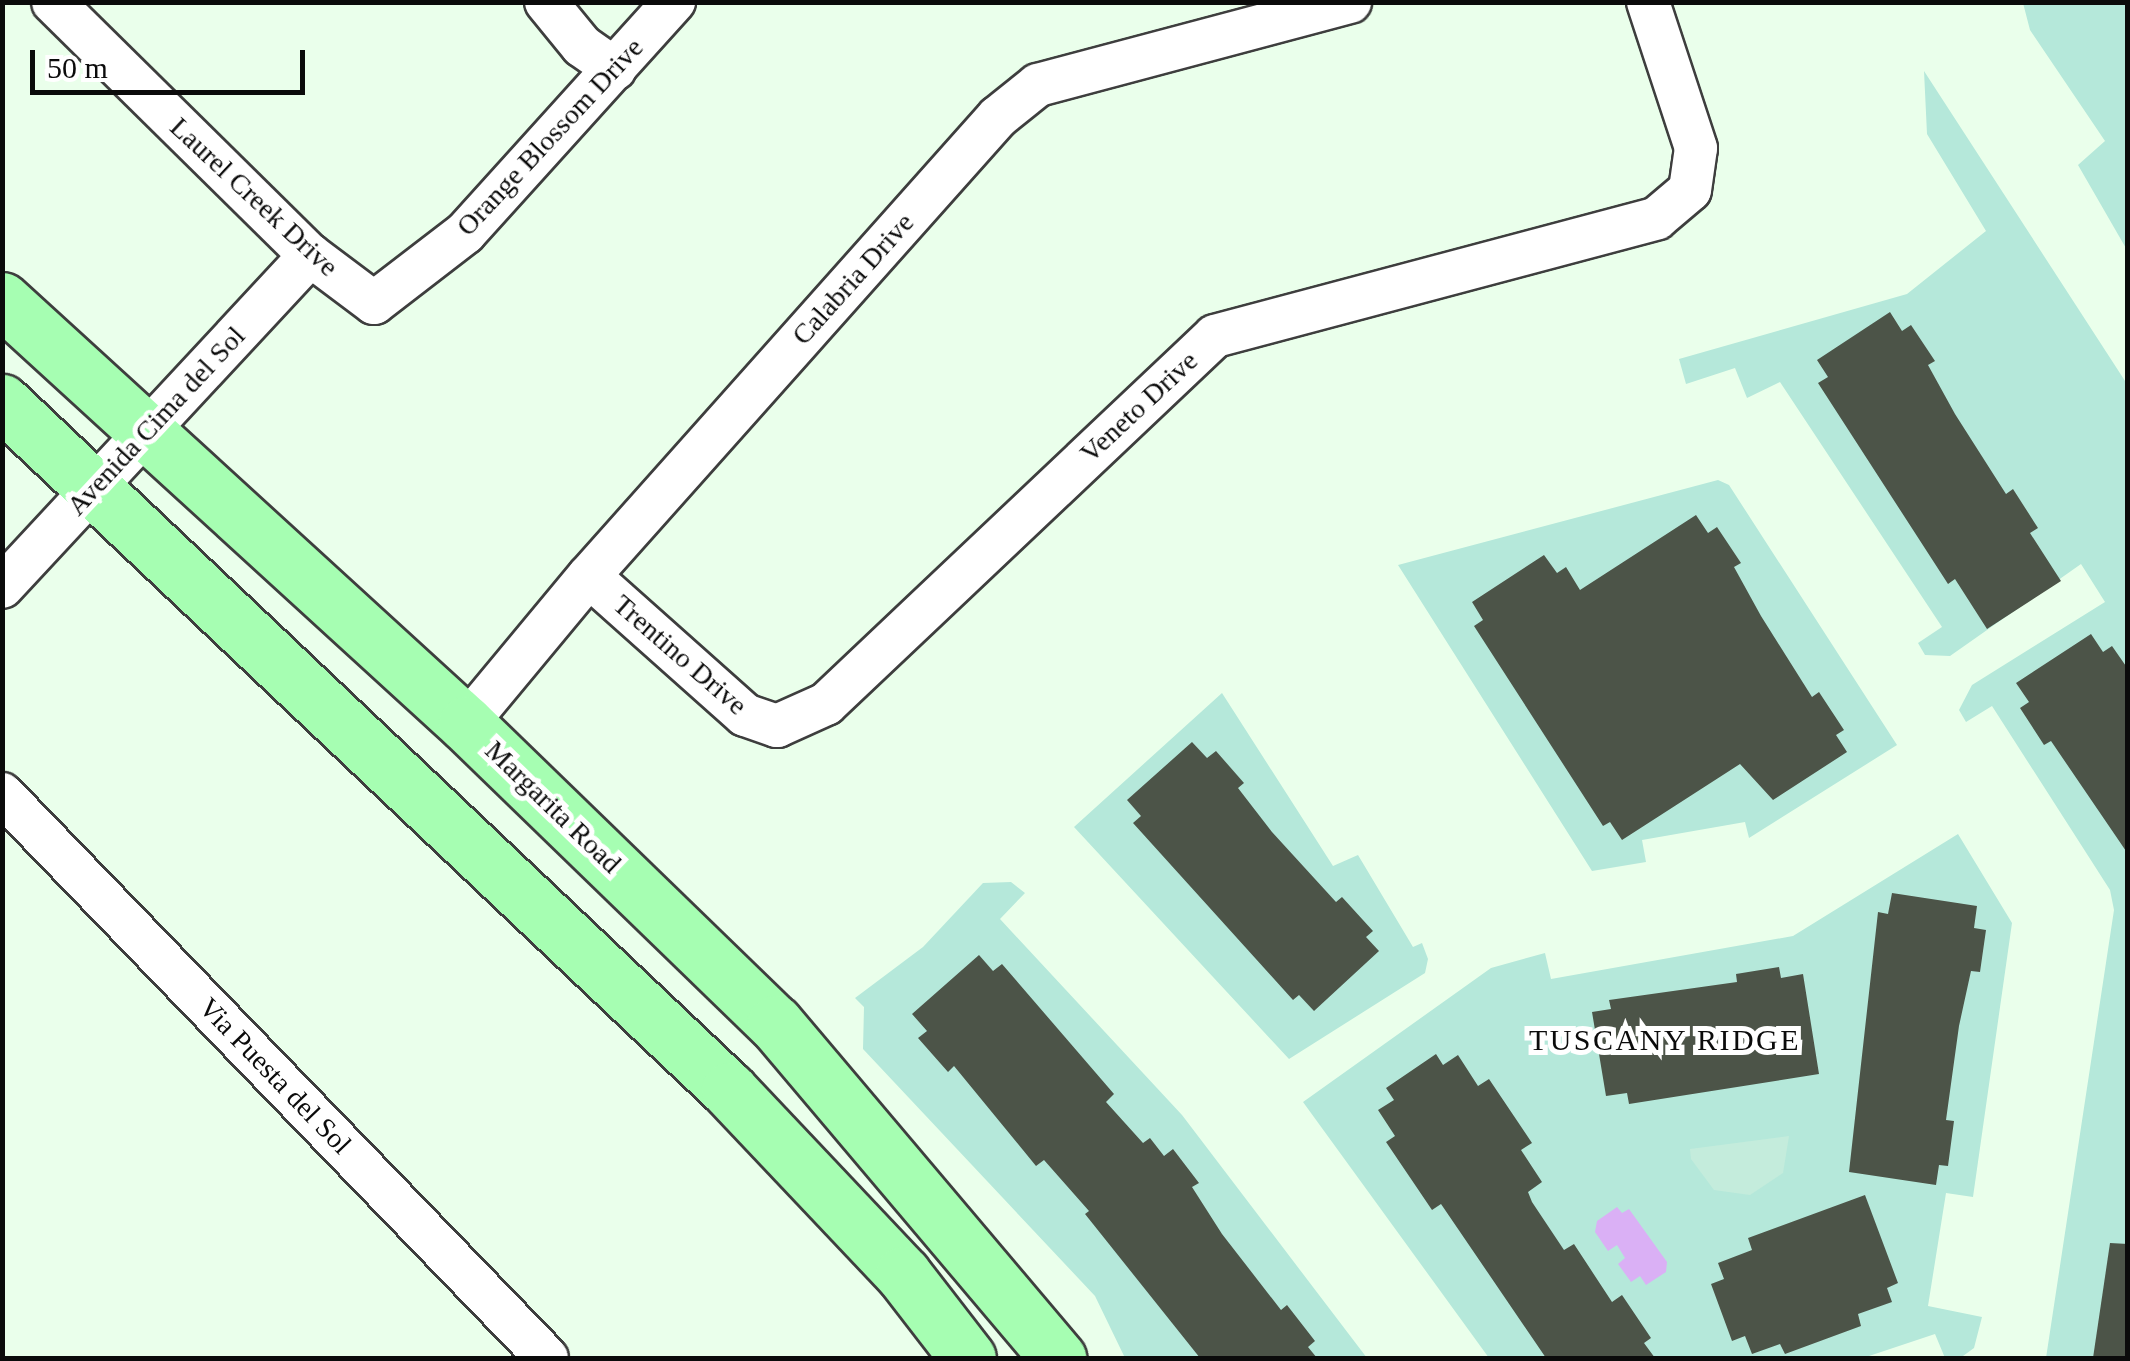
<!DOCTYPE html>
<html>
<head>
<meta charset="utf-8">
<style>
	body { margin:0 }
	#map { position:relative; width:2130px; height:1361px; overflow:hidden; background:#eaffeb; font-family:"Times New Roman",serif }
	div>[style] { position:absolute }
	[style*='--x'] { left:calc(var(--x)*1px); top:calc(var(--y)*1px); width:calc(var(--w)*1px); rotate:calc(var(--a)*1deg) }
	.green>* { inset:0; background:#b5e8da }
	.pitch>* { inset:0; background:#c4ecdc }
	.water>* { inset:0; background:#dab0f5 }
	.building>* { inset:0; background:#4c5448 }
	.roads { filter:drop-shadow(2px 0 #3e3e3e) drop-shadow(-2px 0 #3e3e3e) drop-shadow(0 2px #3e3e3e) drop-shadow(0 -2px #3e3e3e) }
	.street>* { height:42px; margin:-21px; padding:0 21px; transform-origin:21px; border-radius:21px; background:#fff }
	.secondary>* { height:55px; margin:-27.5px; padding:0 27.5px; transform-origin:27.5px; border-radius:27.5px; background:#a6feb2 }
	span { translate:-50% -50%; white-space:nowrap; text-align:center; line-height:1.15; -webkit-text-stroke:10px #fff; paint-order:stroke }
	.street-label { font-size:28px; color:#0b0b0b }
	.neighbourhood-label { font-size:30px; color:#0b0b0b; letter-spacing:2.5px }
	.frame { position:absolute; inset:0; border:5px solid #0b0b0b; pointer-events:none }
	.scale { position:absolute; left:30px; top:50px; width:275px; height:45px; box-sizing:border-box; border:5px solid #0b0b0b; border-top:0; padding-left:12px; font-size:30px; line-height:35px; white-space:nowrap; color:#0b0b0b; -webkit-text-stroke:8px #fff; paint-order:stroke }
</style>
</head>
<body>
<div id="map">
	<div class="green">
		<div style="clip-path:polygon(2023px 3px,2127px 3px,2127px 250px,2078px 165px,2105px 141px,2030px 30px)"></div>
		<div style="clip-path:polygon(1924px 71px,2127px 384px,2127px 1358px,2046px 1358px,2114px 910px,2110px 890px,1992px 706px,1966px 722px,1959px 710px,1972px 685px,2105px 602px,2081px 564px,1950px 656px,1925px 655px,1918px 643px,1942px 627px,1780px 382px,1747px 398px,1735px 368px,1686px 384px,1679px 359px,1907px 294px,1986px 231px,1927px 134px)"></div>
		<div style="clip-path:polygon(1718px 480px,1729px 485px,1897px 745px,1749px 838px,1745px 822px,1642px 840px,1646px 862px,1592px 871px,1398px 565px)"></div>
		<div style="clip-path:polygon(1222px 693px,1333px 866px,1358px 855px,1413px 947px,1422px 943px,1428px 959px,1425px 973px,1289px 1059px,1074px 827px)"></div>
		<div style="clip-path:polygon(1958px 834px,2012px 923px,1973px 1197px,1946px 1193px,1928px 1306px,1982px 1317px,1974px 1348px,1963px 1356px,1945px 1358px,1935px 1334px,1863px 1358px,1489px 1358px,1303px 1102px,1491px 968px,1545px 953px,1551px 979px,1793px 936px)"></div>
		<div style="clip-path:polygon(1011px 882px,1025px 893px,1000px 919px,1182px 1115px,1367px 1358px,1125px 1358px,1095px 1296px,863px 1049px,864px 1007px,855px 998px,923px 947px,983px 883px)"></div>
	</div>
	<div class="pitch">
		<div style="clip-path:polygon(1789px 1136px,1783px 1173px,1750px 1195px,1714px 1190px,1691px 1159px,1690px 1149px)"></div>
	</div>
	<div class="water">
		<div style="clip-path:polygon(1617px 1207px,1622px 1213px,1629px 1209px,1667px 1262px,1666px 1272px,1646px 1285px,1640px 1276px,1631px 1282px,1618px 1264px,1625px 1258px,1617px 1245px,1608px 1251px,1595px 1232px,1597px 1221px)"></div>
	</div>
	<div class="building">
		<div style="clip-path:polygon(1890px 312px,1902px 331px,1911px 325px,1935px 361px,1928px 365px,1955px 414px,2006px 494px,2013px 489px,2038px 528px,2030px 533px,2061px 581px,1987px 629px,1955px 579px,1948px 584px,1818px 383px,1828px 377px,1817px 360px)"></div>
		<div style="clip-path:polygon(1696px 515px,1708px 533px,1717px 527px,1741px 563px,1734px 567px,1761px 616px,1812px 697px,1819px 692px,1844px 730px,1836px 735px,1847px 752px,1773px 800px,1740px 764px,1622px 840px,1610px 822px,1603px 826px,1474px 626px,1483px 620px,1472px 602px,1544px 555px,1557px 573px,1566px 567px,1580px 590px)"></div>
		<div style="clip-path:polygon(2091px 634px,2103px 652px,2112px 646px,2128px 669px,2128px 854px,2051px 741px,2044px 745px,2020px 708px,2029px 702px,2016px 683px)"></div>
		<div style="clip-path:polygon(1192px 742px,1207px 758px,1216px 751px,1244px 783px,1238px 788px,1272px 832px,1336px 902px,1342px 897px,1373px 931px,1366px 937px,1379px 951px,1314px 1011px,1299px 995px,1293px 1000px,1133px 823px,1141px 816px,1127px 800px)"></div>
		<div style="clip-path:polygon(1892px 893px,1977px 906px,1974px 928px,1986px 930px,1980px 972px,1971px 971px,1959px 1026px,1946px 1120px,1954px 1121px,1948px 1166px,1939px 1165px,1936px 1185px,1849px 1172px,1878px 912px,1888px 914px)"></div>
		<div style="clip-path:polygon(979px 955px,993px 971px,1002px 964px,1114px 1094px,1106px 1102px,1143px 1143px,1150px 1138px,1164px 1156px,1173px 1149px,1199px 1183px,1192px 1187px,1222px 1234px,1281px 1310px,1287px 1305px,1315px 1341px,1308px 1347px,1317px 1358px,1200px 1358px,1085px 1214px,1089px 1211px,1044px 1160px,1036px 1166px,954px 1066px,948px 1072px,918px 1038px,927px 1031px,912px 1014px)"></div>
		<div style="clip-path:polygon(1779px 967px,1781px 978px,1803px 974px,1819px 1074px,1629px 1104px,1627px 1093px,1606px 1096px,1592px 1012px,1611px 1009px,1609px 1000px,1737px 982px,1736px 974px)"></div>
		<div style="clip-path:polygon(1436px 1054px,1443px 1065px,1458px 1055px,1478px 1086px,1489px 1079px,1532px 1143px,1521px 1150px,1542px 1182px,1528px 1192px,1532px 1202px,1564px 1250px,1574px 1244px,1612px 1302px,1622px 1295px,1651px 1338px,1644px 1343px,1655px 1358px,1546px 1358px,1441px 1204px,1432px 1210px,1386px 1142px,1395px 1136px,1378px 1110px,1394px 1100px,1386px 1088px)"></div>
		<div style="clip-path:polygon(1865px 1195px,1898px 1283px,1887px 1288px,1892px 1302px,1858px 1314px,1861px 1326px,1785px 1354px,1780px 1344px,1752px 1354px,1745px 1336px,1732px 1341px,1711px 1284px,1724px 1279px,1718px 1263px,1752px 1250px,1748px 1238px)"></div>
		<div style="clip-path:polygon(2110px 1243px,2128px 1244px,2128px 1358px,2093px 1358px)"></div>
	</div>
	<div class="roads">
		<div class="street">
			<div style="--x:53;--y:2;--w:361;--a:44.6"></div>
			<div style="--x:310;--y:255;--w:80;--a:36.9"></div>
			<div style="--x:374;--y:303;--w:115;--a:-37.6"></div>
			<div style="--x:465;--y:233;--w:312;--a:-47.9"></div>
			<div style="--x:546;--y:2;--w:57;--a:50.7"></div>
			<div style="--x:582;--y:46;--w:40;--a:34.9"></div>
			<div style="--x:589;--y:576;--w:209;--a:41.7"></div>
			<div style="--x:745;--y:715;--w:34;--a:19"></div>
			<div style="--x:777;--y:726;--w:54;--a:-24.2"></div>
			<div style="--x:826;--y:704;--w:535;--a:-43.41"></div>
			<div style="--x:1215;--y:336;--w:457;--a:-14.9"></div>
			<div style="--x:1657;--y:218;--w:43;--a:-40.3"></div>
			<div style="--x:1690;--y:190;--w:42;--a:-81.9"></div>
			<div style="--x:1696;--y:148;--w:154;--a:-108.2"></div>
			<div style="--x:2;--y:587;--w:453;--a:-47.1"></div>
			<div style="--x:466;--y:724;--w:192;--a:-50.3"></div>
			<div style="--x:589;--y:576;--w:615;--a:-48.3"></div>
			<div style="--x:998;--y:117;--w:51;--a:-38.7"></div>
			<div style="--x:1038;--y:85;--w:323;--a:-14.9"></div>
			<div style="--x:2;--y:794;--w:784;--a:45.98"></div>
		</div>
		<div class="secondary">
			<div style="--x:2;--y:300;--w:629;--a:42.42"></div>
			<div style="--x:466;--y:724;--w:430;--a:44.1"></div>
			<div style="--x:775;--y:1023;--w:439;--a:49.8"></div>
			<div style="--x:2;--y:402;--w:1001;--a:43.42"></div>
			<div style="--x:729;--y:1090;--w:253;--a:46.6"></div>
			<div style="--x:903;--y:1274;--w:106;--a:52.3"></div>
		</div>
	</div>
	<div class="street-label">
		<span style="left:550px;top:137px;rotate:-47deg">Orange Blossom Drive</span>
		<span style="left:254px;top:197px;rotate:43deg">Laurel Creek Drive</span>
		<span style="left:853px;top:279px;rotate:-48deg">Calabria Drive</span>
		<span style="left:1139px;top:407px;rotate:-43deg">Veneto Drive</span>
		<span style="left:156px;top:421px;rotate:-47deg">Avenida Cima del Sol</span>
		<span style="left:680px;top:655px;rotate:41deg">Trentino Drive</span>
		<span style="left:553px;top:807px;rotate:44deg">Margarita Road</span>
		<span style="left:275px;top:1076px;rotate:46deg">Via Puesta del Sol</span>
	</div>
	<div class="neighbourhood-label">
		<span style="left:1665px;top:1040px">TUSCANY RIDGE</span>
	</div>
	<div class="frame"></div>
	<div class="scale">50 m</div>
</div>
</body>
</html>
